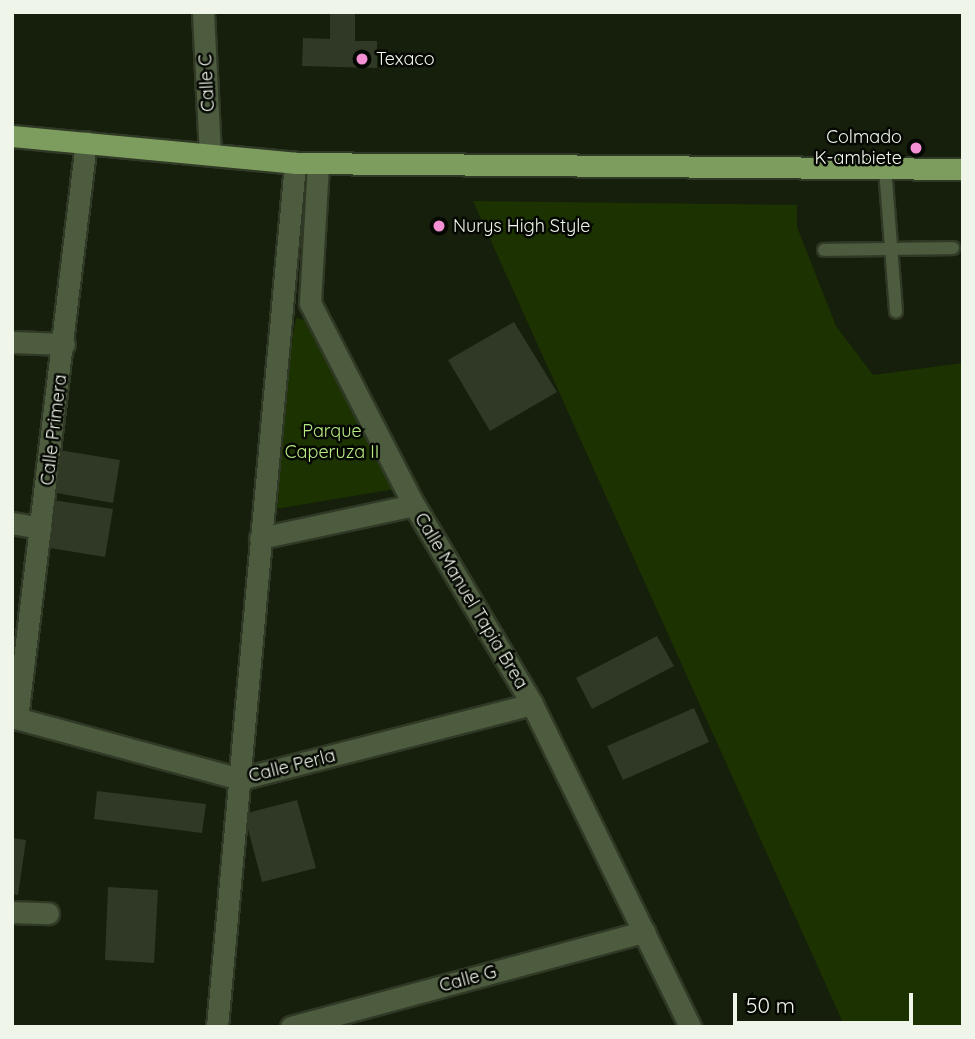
<!DOCTYPE html>
<html>
<head>
<meta charset="utf-8">
<style>
	body { margin:0 }
	#map { position:relative; width:975px; height:1039px; overflow:hidden; background:#161f0b; font-family:Quicksand,sans-serif }
	div>[style] { position:absolute }
	[style*='--x'] { left:calc(var(--x)*1px); top:calc(var(--y)*1px); width:calc(var(--w)*1px); rotate:calc(var(--a)*1deg) }
	.green>* { inset:0; background:#1c3200 }
	.building>* { inset:0; background:#2f3925 }
	.roads { filter:drop-shadow(2px 0 #303926) drop-shadow(-2px 0 #303926) drop-shadow(0 2px #303926) drop-shadow(0 -2px #303926) }
	.lane>* { height:12px; margin:-6px; padding:0 6px; transform-origin:6px; border-radius:6px; background:#4d5c3e }
	.street>* { height:21px; margin:-10.5px; padding:0 10.5px; transform-origin:10.5px; border-radius:10.5px; background:#4d5c3e }
	.primary>* { height:21px; margin:-10.5px; padding:0 10.5px; transform-origin:10.5px; border-radius:10.5px; background:#7d9d5e }
	.dots>* { width:19px; height:19px; translate:-50% -50%; box-sizing:border-box; border:4px solid #050802; border-radius:50% }
	span { translate:-50% -50%; white-space:nowrap; text-align:center; line-height:1.15; -webkit-text-stroke:5px #050802; paint-order:stroke }
	.poi-label { font-size:18px; color:#eff6e9 }
	.left { translate:0 -50%; text-align:left }
	.right { translate:-100% -50%; text-align:right }
	.street-label { font-size:18px; color:#eff6e9 }
	.park-label { font-size:18px; color:#b7ea83 }
	.frame { position:absolute; inset:0; border:14px solid #eff6e9; pointer-events:none }
	.scale { position:absolute; left:733px; top:993px; width:180px; height:32px; box-sizing:border-box; border:4px solid #eff6e9; border-top:0; padding-left:9px; font-size:21px; line-height:24px; white-space:nowrap; color:#eff6e9; -webkit-text-stroke:5px #050802; paint-order:stroke }
</style>
</head>
<body>
<div id="map">
	<div class="green">
		<div style="clip-path:polygon(473px 201px,797px 205px,797px 227px,836px 326px,873px 375px,963px 363px,963px 1027px,845px 1027px)"></div>
		<div style="clip-path:polygon(296px 318px,329px 326px,419px 485px,264px 511px)"></div>
	</div>
	<div class="building">
		<div style="clip-path:polygon(330px 12px,355px 12px,355px 41px,377px 41px,377px 68px,302px 66px,303px 38px,330px 39px)"></div>
		<div style="clip-path:polygon(514px 322px,557px 392px,490px 431px,448px 360px)"></div>
		<div style="clip-path:polygon(59px 450px,120px 460px,113px 503px,51px 492px)"></div>
		<div style="clip-path:polygon(52px 500px,113px 509px,105px 557px,44px 547px)"></div>
		<div style="clip-path:polygon(657px 636px,674px 666px,592px 709px,576px 678px)"></div>
		<div style="clip-path:polygon(694px 708px,709px 742px,623px 780px,607px 746px)"></div>
		<div style="clip-path:polygon(97px 791px,206px 804px,202px 833px,94px 819px)"></div>
		<div style="clip-path:polygon(297px 800px,316px 868px,262px 882px,244px 814px)"></div>
		<div style="clip-path:polygon(12px 838px,26px 840px,18px 895px,12px 894px)"></div>
		<div style="clip-path:polygon(108px 887px,158px 890px,154px 963px,105px 960px)"></div>
	</div>
	<div class="roads">
		<div class="lane">
			<div style="--x:885;--y:168;--w:144;--a:85.6"></div>
			<div style="--x:824;--y:250;--w:129;--a:-0.9"></div>
		</div>
		<div class="street">
			<div style="--x:203;--y:12;--w:141;--a:87.2"></div>
			<div style="--x:318;--y:164;--w:139;--a:93.3"></div>
			<div style="--x:310;--y:303;--w:227;--a:62.8"></div>
			<div style="--x:414;--y:505;--w:231;--a:59.3"></div>
			<div style="--x:532;--y:704;--w:360;--a:63.9"></div>
			<div style="--x:12;--y:342;--w:52;--a:2.2"></div>
			<div style="--x:12;--y:523;--w:29;--a:10"></div>
			<div style="--x:260;--y:538;--w:157;--a:-12.1"></div>
			<div style="--x:12;--y:717;--w:236;--a:15.2"></div>
			<div style="--x:240;--y:779;--w:301;--a:-14.4"></div>
			<div style="--x:17;--y:718;--w:580;--a:-83.17"></div>
			<div style="--x:12;--y:912;--w:36;--a:2"></div>
			<div style="--x:217;--y:1027;--w:868;--a:-84.84"></div>
			<div style="--x:291;--y:1027;--w:366;--a:-15.1"></div>
		</div>
		<div class="primary">
			<div style="--x:12;--y:136;--w:284;--a:5.4"></div>
			<div style="--x:295;--y:163;--w:668;--a:0.51"></div>
		</div>
	</div>
	<div class="dots">
		<div style="left:362px;top:59px;background:#f491d4"></div>
		<div style="left:916px;top:148px;background:#f491d4"></div>
		<div style="left:439px;top:226px;background:#f491d4"></div>
	</div>
	<div class="poi-label">
		<span class="left" style="left:376px;top:59px">Texaco</span>
		<span class="right" style="left:902px;top:148px">Colmado<br>K-ambiete</span>
		<span class="left" style="left:453px;top:226px">Nurys High Style</span>
	</div>
	<div class="street-label">
		<span style="left:207px;top:83px;rotate:-93deg">Calle C</span>
		<span style="left:54px;top:430px;rotate:-83deg">Calle Primera</span>
		<span style="left:471px;top:601px;rotate:59deg">Calle Manuel Tapia Brea</span>
		<span style="left:292px;top:766px;rotate:-14deg">Calle Perla</span>
		<span style="left:468px;top:979px;rotate:-15deg">Calle G</span>
	</div>
	<div class="park-label">
		<span style="left:332px;top:442px">Parque<br>Caperuza II</span>
	</div>
	<div class="frame"></div>
	<div class="scale">50 m</div>
</div>
</body>
</html>
